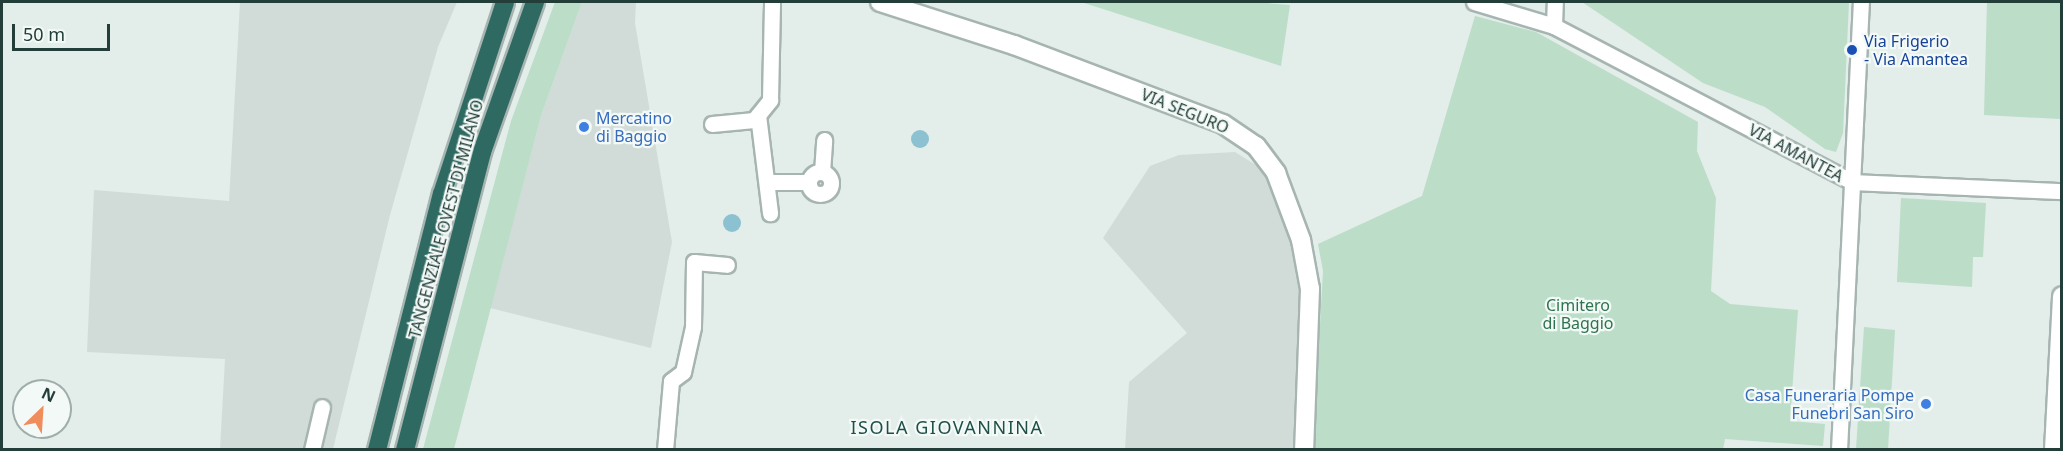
<!DOCTYPE html>
<html>
<head>
<meta charset="utf-8">
<style>
	body { margin:0 }
	#map { position:relative; width:2063px; height:451px; overflow:hidden; background:#e3ede9; font-family:"Noto Sans",sans-serif }
	div>[style] { position:absolute }
	[style*='--x'] { left:calc(var(--x)*1px); top:calc(var(--y)*1px); width:calc(var(--w)*1px); rotate:calc(var(--a)*1deg) }
	.built>* { inset:0; background:#d1dcd8 }
	.green>* { inset:0; background:#bcddc8 }
	.water>* { inset:0; background:#8bc1d1 }
	.round { border-radius:50% }
	.roads { filter:drop-shadow(2px 0 #a6b5b1) drop-shadow(-2px 0 #a6b5b1) drop-shadow(0 2px #a6b5b1) drop-shadow(0 -2px #a6b5b1) }
	.street>* { height:15px; margin:-7.5px; padding:0 7.5px; transform-origin:7.5px; border-radius:7.5px; background:#fff }
	.street>.ring { margin:-7.5px; padding:0; box-sizing:content-box; background:none; border:15px solid #fff; border-radius:50% }
	.secondary>* { height:18px; margin:-9px; padding:0 9px; transform-origin:9px; border-radius:9px; background:#fff }
	.highway>* { height:18px; margin:-9px; padding:0 9px; transform-origin:9px; border-radius:9px; background:#2f6a62 }
	.dots>* { width:16px; height:16px; translate:-50% -50%; box-sizing:border-box; border:3px solid #f3f9f7; border-radius:50% }
	span { translate:-50% -50%; white-space:nowrap; text-align:center; line-height:1.15; -webkit-text-stroke:4.5px #f3f9f7; paint-order:stroke }
	.transit-label { font-size:16px; color:#164399 }
	.left { translate:0 -50%; text-align:left }
	.street-label { font-size:16px; color:#233e39 }
	.shop-label { font-size:16px; color:#366cbe }
	.right { translate:-100% -50%; text-align:right }
	.park-label { font-size:16px; color:#2d744e }
	.neighbourhood-label { font-size:18px; color:#1f5048; letter-spacing:1.5px }
	.frame { position:absolute; inset:0; border:3px solid #233e39; pointer-events:none }
	.north { position:absolute; left:12px; top:379px; width:60px; height:60px; box-sizing:border-box; background:#f3f9f7; border:2px solid #a0aeab; border-radius:50%; rotate:25deg; font-size:16px; font-weight:700; line-height:24px; text-align:center; color:#233e39 }
	.north::after { content:''; display:block; margin:auto; width:21px; height:27px; background:#f08d5d; clip-path:polygon(50% 0,100% 100%,50% 72%,0 100%) }
	.scale { position:absolute; left:12px; top:24px; width:98px; height:27px; box-sizing:border-box; border:3px solid #233e39; border-top:0; padding-left:8px; font-size:18px; line-height:21px; white-space:nowrap; color:#233e39; -webkit-text-stroke:4px #f3f9f7; paint-order:stroke }
</style>
</head>
<body>
<div id="map">
	<div class="built">
		<div style="clip-path:polygon(240px 2px,457px 2px,438px 47px,390px 215px,333px 449px,220px 449px,225px 359px,87px 352px,94px 190px,229px 201px)"></div>
		<div style="clip-path:polygon(582px 2px,636px 2px,635px 23px,672px 242px,651px 348px,490px 308px,541px 116px)"></div>
		<div style="clip-path:polygon(1235px 152px,1256px 165px,1273px 189px,1292px 241px,1303px 297px,1305px 333px,1293px 449px,1125px 449px,1129px 382px,1187px 333px,1103px 238px,1150px 166px,1179px 155px)"></div>
	</div>
	<div class="green">
		<div style="clip-path:polygon(555px 2px,582px 2px,541px 116px,454px 449px,423px 449px,511px 121px)"></div>
		<div style="clip-path:polygon(1081px 2px,1253px 2px,1290px 5px,1281px 66px)"></div>
		<div style="clip-path:polygon(1582px 2px,1849px 2px,1843px 133px,1836px 152px,1825px 149px,1765px 107px,1703px 83px)"></div>
		<div style="clip-path:polygon(1987px 2px,2061px 2px,2060px 119px,1984px 115px)"></div>
		<div style="clip-path:polygon(1475px 16px,1536px 32px,1698px 122px,1697px 151px,1716px 198px,1711px 291px,1730px 304px,1798px 310px,1790px 421px,1825px 424px,1823px 446px,1725px 439px,1723px 450px,1313px 449px,1323px 271px,1318px 244px,1422px 196px)"></div>
		<div style="clip-path:polygon(1901px 198px,1986px 203px,1983px 257px,1973px 257px,1972px 287px,1897px 282px)"></div>
		<div style="clip-path:polygon(1864px 327px,1895px 330px,1888px 449px,1856px 449px)"></div>
	</div>
	<div class="water">
		<div class="round" style="left:911px;top:130px;width:18px;height:18px"></div>
		<div class="round" style="left:723px;top:214px;width:18px;height:18px"></div>
	</div>
	<div class="roads">
		<div class="street">
			<div style="--x:1474;--y:2;--w:84;--a:16.7"></div>
			<div style="--x:1554;--y:26;--w:337;--a:27.6"></div>
			<div style="--x:1853;--y:182;--w:209;--a:2.5"></div>
			<div style="--x:1554;--y:26;--w:24;--a:-88"></div>
			<div style="--x:758;--y:115;--w:99;--a:83"></div>
			<div style="--x:712;--y:124;--w:42;--a:-5.4"></div>
			<div style="--x:754;--y:120;--w:26;--a:-51"></div>
			<div style="--x:770;--y:100;--w:98;--a:-88.8"></div>
			<div class="ring" style="left:809px;top:172px;width:7px;height:7px"></div>
			<div style="--x:822;--y:172;--w:32;--a:-86"></div>
			<div style="--x:768;--y:182;--w:41;--a:0"></div>
			<div style="--x:312;--y:450;--w:44;--a:-76.9"></div>
			<div style="--x:665;--y:450;--w:69;--a:-85"></div>
			<div style="--x:671;--y:381;--w:15;--a:-37"></div>
			<div style="--x:683;--y:372;--w:46;--a:-77.5"></div>
			<div style="--x:693;--y:327;--w:65;--a:-89.1"></div>
			<div style="--x:694;--y:262;--w:33;--a:5"></div>
			<div style="--x:1839;--y:450;--w:449;--a:-87.2"></div>
		</div>
		<div class="secondary">
			<div style="--x:880;--y:2;--w:141;--a:17.8"></div>
			<div style="--x:1014;--y:45;--w:223;--a:20.7"></div>
			<div style="--x:1223;--y:124;--w:40;--a:34"></div>
			<div style="--x:1256;--y:146;--w:34;--a:53"></div>
			<div style="--x:1276;--y:173;--w:72;--a:69.5"></div>
			<div style="--x:1301;--y:240;--w:50;--a:79.6"></div>
			<div style="--x:1310;--y:289;--w:161;--a:92.1"></div>
			<div style="--x:2054;--y:450;--w:154;--a:-87"></div>
		</div>
		<div class="highway">
			<div style="--x:377;--y:450;--w:264;--a:-75.8"></div>
			<div style="--x:442;--y:194;--w:202;--a:-71.8"></div>
			<div style="--x:405;--y:450;--w:308;--a:-75.5"></div>
			<div style="--x:482;--y:152;--w:159;--a:-70.5"></div>
		</div>
	</div>
	<div class="dots">
		<div style="left:1852px;top:50px;background:#1a4fb4"></div>
		<div style="left:584px;top:127px;background:#3f7fe0"></div>
		<div style="left:1926px;top:404px;background:#3f7fe0"></div>
	</div>
	<div class="transit-label">
		<span class="left" style="left:1864px;top:50px">Via Frigerio<br>- Via Amantea</span>
	</div>
	<div class="street-label">
		<span style="left:1185px;top:111px;rotate:22deg">VIA SEGURO</span>
		<span style="left:1796px;top:153px;rotate:28deg">VIA AMANTEA</span>
		<span style="left:446px;top:219px;rotate:-75deg">TANGENZIALE OVEST DI MILANO</span>
	</div>
	<div class="shop-label">
		<span class="left" style="left:596px;top:127px">Mercatino<br>di Baggio</span>
		<span class="right" style="left:1914px;top:404px">Casa Funeraria Pompe<br>Funebri San Siro</span>
	</div>
	<div class="park-label">
		<span style="left:1578px;top:314px">Cimitero<br>di Baggio</span>
	</div>
	<div class="neighbourhood-label">
		<span style="left:947px;top:427px">ISOLA GIOVANNINA</span>
	</div>
	<div class="frame"></div>
	<div class="north">N</div>
	<div class="scale">50 m</div>
</div>
</body>
</html>
